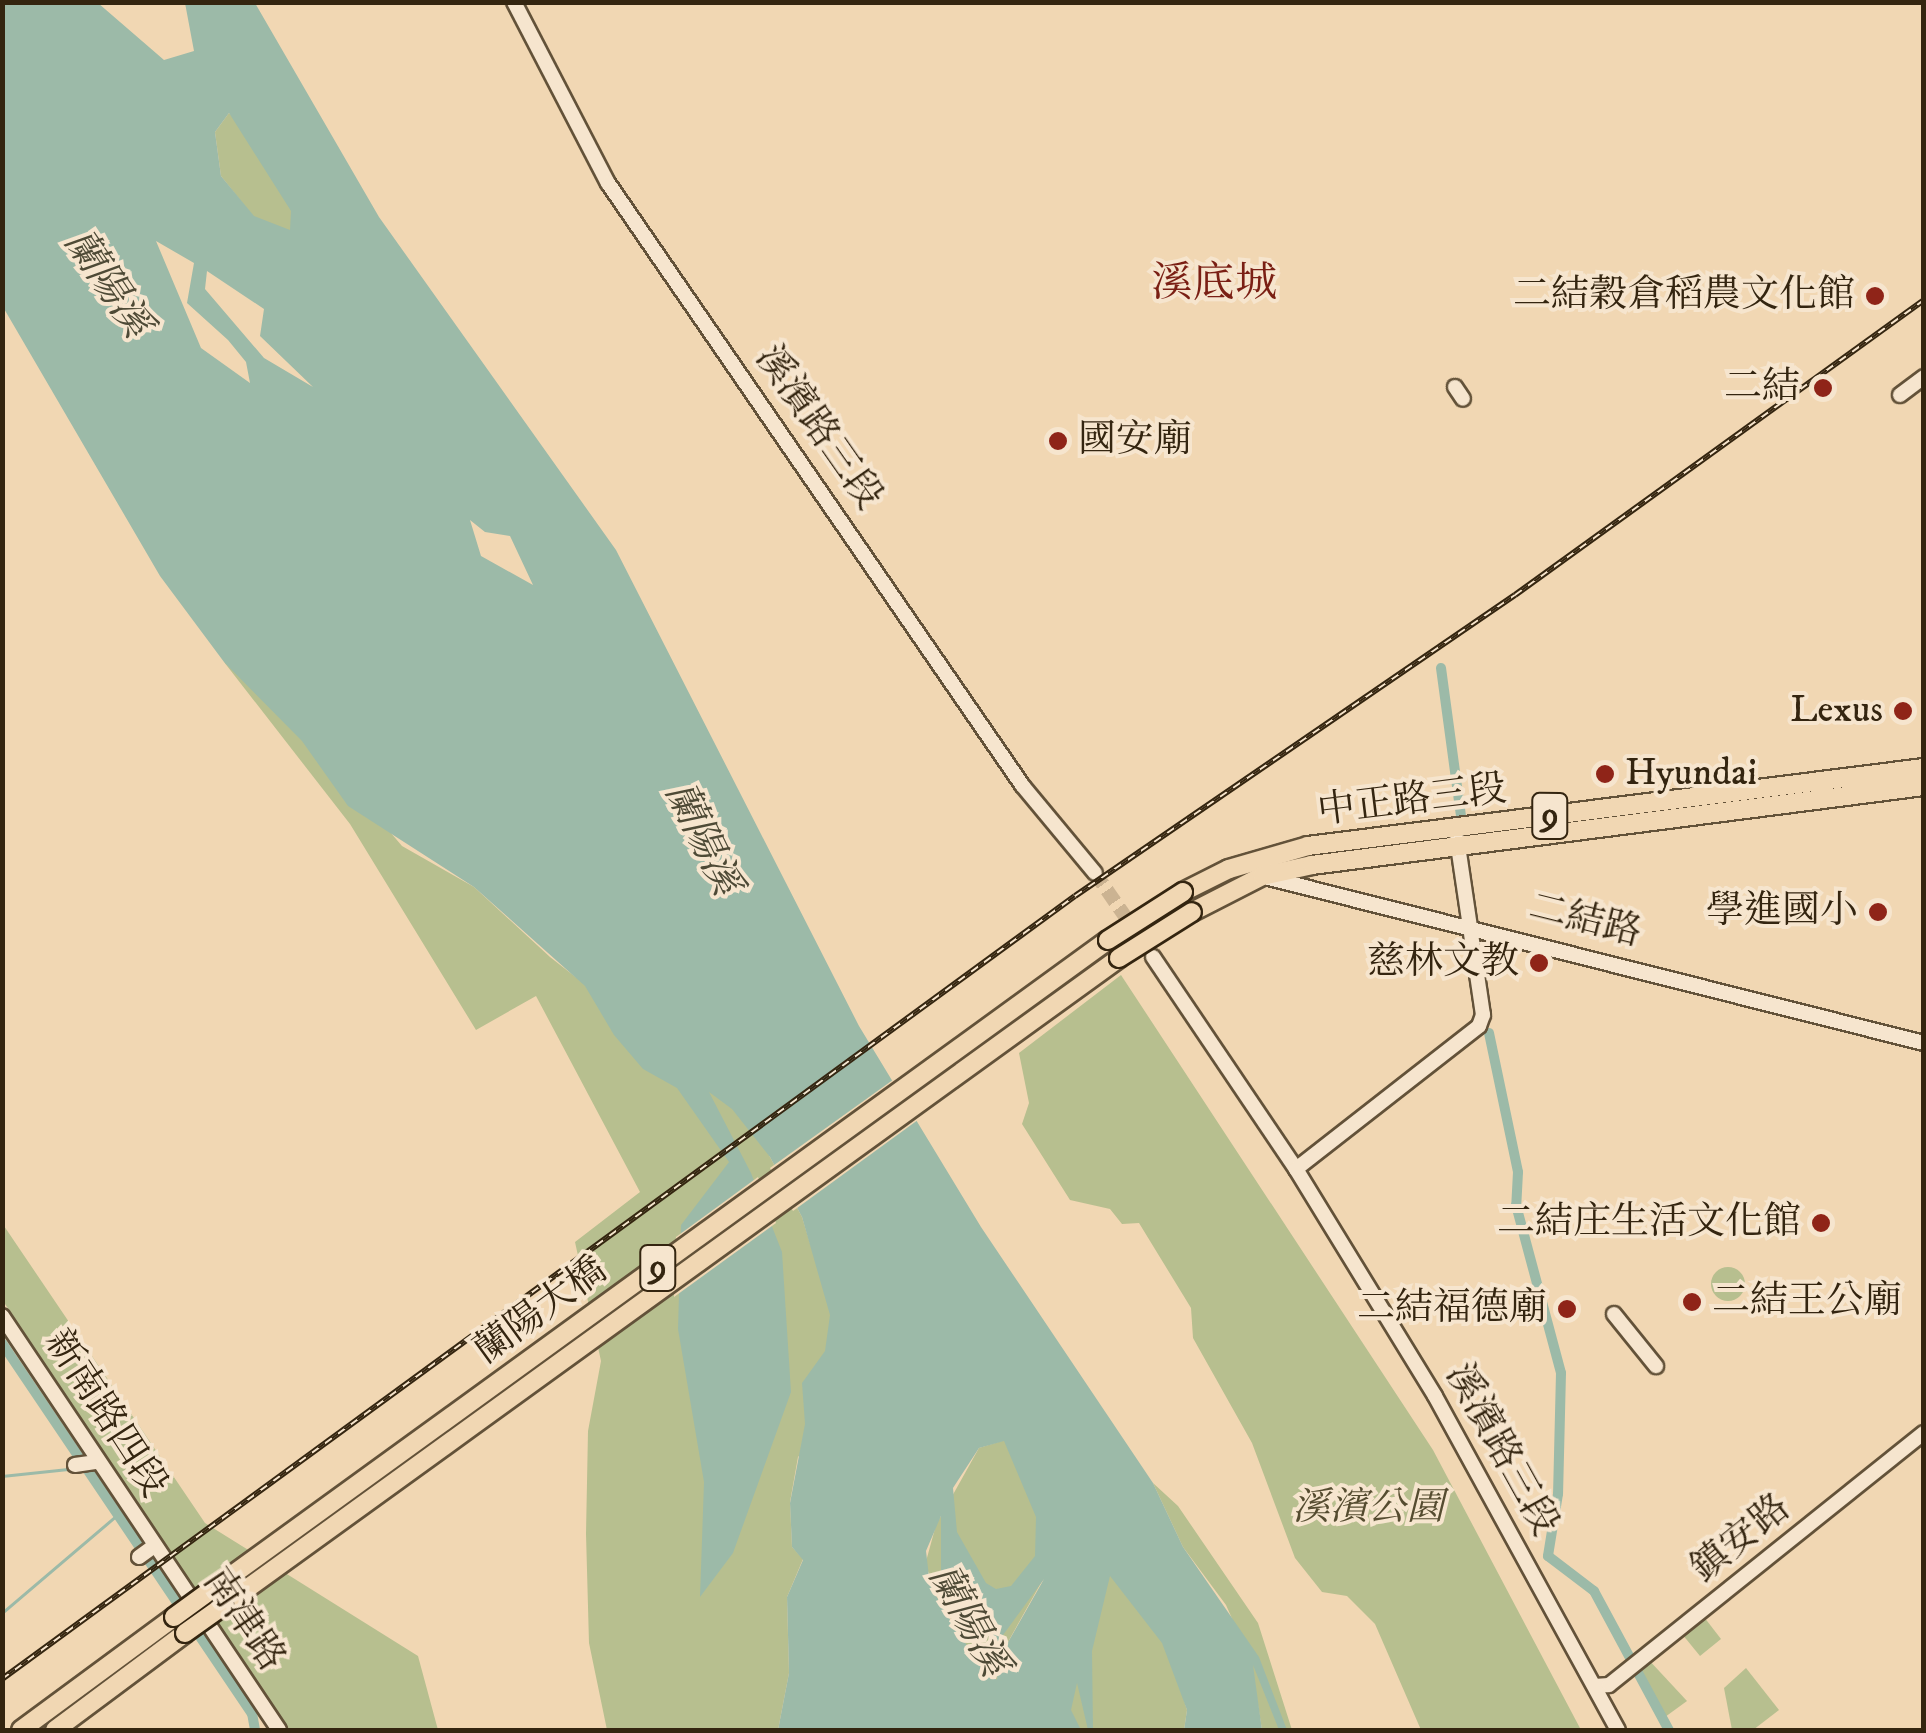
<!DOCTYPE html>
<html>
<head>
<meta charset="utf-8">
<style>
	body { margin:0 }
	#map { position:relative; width:1926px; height:1733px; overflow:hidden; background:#f1d7b3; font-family:"IM FELL DW Pica","Noto Serif TC",serif }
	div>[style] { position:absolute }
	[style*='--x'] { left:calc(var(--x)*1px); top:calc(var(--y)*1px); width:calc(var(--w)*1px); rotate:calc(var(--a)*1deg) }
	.green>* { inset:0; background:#b7bf8f }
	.round { border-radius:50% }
	.water>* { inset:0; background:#9cbaa8 }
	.pier>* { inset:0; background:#f1d7b3 }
	.stream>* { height:2.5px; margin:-1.25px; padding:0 1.25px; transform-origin:1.25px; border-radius:1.25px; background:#9cbaa8 }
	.canal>* { height:10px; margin:-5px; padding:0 5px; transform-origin:5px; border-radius:5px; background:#9cbaa8 }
	.minor-tunnel>* { height:14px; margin-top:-7px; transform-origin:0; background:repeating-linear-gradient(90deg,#cbb392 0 14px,transparent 0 21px) }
	.roads { filter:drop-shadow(2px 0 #635239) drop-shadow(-2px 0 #635239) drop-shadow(0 2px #635239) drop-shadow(0 -2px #635239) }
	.minor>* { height:14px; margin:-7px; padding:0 7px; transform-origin:7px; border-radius:7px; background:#f6e5ce }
	.major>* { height:18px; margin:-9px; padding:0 9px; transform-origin:9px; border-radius:9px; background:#f1d7b3 }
	.rail>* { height:6px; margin-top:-3px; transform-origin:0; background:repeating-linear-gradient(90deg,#f6e5ce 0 8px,#342510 0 16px); box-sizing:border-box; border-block:2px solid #342510 }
	.bridges { filter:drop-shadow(2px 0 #342510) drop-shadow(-2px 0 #342510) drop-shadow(0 2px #342510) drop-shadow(0 -2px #342510) }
	.major-bridge>* { height:18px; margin:-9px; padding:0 9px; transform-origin:9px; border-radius:9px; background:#f1d7b3 }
	.dots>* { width:28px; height:28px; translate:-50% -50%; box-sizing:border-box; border:5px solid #f6e5ce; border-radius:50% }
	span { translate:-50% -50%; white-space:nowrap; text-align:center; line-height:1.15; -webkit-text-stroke:8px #f6e5ce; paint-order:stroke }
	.shield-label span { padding:2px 8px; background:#f6e5ce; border:2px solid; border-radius:8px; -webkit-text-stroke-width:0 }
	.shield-label { font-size:35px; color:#342510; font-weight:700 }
	.poi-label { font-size:38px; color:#342510 }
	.right { translate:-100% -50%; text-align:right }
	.left { translate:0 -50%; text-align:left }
	.street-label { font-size:38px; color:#342510 }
	.park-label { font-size:38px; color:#554c30; font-style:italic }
	.water-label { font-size:40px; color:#4e4a36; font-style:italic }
	.quarter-label { font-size:42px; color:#7a1f14 }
	.frame { position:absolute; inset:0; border:5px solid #342510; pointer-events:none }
</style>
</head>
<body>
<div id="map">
	<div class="green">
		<div style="clip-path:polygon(229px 113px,345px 246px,268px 235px,221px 176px,215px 132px)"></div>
		<div style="clip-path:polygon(224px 662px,267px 688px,402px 846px,474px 887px,550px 957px,745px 1110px,802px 1217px,831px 1312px,831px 1398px,827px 1421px,798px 1457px,790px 1502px,792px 1547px,803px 1559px,787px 1597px,789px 1673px,778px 1730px,607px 1730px,589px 1643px,586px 1534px,588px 1431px,601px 1361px,575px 1242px,640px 1192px,536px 996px,476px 1030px,350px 824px)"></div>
		<div style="clip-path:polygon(1121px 975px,1433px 1450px,1581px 1730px,1421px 1730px,1375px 1624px,1347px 1596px,1322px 1592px,1295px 1558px,1252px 1443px,1193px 1338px,1191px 1308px,1139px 1223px,1122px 1224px,1110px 1209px,1070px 1200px,1022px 1124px,1029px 1103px,1019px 1053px)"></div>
		<div style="clip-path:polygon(2px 1223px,205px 1523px,418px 1656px,438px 1730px,289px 1730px,3px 1301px)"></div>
		<div class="round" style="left:1711px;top:1267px;width:34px;height:34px"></div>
		<div style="clip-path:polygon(1005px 1440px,1022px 1447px,1040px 1514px,1046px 1574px,999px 1658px,997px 1683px,960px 1637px,925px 1565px,936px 1525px,979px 1448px)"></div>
		<div style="clip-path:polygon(1153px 1483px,1178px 1506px,1258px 1623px,1292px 1730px,1262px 1730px,1251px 1661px,1226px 1605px,1183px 1547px)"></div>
		<div style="clip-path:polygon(1071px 1553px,1152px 1596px,1187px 1710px,1184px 1730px,1038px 1730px)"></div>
		<div style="clip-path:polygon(1704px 1617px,1721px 1639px,1700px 1656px,1682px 1634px)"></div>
		<div style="clip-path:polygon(1647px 1658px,1687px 1701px,1665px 1717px,1637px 1667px)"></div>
		<div style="clip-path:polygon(1746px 1668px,1779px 1710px,1753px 1730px,1732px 1730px,1724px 1688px)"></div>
	</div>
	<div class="water">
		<div style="clip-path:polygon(evenodd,2px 3px,98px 3px,164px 60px,194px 51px,185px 3px,255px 3px,379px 217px,616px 550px,859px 1026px,981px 1227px,1153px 1483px,1183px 1547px,1259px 1657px,1287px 1730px,1279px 1730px,1253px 1665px,1262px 1730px,1184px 1730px,1187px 1710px,1162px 1643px,1110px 1576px,1092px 1651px,1093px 1730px,1088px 1730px,1077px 1683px,1071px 1710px,1081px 1730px,778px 1730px,789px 1673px,787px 1597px,803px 1560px,792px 1547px,790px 1503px,805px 1424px,802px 1383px,825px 1351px,830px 1315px,802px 1217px,770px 1157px,732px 1109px,709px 1092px,751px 1173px,782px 1252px,791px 1392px,733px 1553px,700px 1597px,704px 1482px,678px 1329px,681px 1225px,729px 1162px,677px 1088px,643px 1069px,614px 1035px,585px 986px,474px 887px,348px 806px,302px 741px,224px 662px,160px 576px,3px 307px,2px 3px,229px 113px,291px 211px,290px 230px,254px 216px,221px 176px,215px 132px,229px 113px,2px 3px,156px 241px,194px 263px,187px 303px,228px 340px,246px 362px,250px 383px,201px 348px,156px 241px,2px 3px,207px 271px,264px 309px,260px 336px,313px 387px,264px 358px,205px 289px,207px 271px,2px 3px,470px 520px,485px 532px,510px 536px,533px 585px,481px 556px,470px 520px,2px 3px,1004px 1441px,1036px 1517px,1035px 1556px,1011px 1586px,996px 1589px,986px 1583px,957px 1532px,953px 1488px,979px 1448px,1004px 1441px,2px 3px,941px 1516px,941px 1579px,951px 1602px,973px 1612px,995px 1646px,1044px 1579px,999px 1658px,997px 1680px,960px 1637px,930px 1585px,926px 1551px,941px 1516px)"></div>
	</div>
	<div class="pier">
		<div style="clip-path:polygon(897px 1077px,922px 1117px,793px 1211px,770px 1168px)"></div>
		<div style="clip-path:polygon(758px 1177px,776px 1223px,674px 1297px,676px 1237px)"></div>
	</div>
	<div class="stream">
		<div style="--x:2;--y:1476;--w:66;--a:-6.1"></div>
		<div style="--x:2;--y:1613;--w:150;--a:-40.4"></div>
	</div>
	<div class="canal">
		<div style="--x:1441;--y:668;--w:149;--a:82.3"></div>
		<div style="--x:1489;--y:1033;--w:142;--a:78.2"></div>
		<div style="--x:1518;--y:1172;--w:33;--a:93"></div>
		<div style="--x:1516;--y:1205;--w:174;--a:75"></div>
		<div style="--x:1561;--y:1373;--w:121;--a:91.4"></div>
		<div style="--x:1558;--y:1494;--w:63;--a:99.2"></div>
		<div style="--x:1548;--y:1556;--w:58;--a:37.3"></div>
		<div style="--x:1594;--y:1591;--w:158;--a:61.7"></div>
		<div style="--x:2;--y:1343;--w:447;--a:56"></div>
		<div style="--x:252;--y:1713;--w:17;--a:80"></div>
	</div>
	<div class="minor-tunnel">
		<div style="--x:1095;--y:873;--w:95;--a:55.3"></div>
	</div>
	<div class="roads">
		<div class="minor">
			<div style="--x:514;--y:2;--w:204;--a:62.6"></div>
			<div style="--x:608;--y:183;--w:731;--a:55.48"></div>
			<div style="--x:1022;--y:785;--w:114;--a:50.3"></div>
			<div style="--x:1455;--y:387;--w:14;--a:56"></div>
			<div style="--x:1900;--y:395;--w:30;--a:-37"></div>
			<div style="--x:1265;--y:877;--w:680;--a:14.14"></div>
			<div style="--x:1153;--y:957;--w:256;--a:56"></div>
			<div style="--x:1296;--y:1169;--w:266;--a:58.5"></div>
			<div style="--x:1435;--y:1396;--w:381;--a:61.3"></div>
			<div style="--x:1296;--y:1169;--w:232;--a:-38"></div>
			<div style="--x:1479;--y:1026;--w:12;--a:-70"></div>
			<div style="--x:1483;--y:1015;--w:178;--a:-98.4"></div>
			<div style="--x:1614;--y:1314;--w:67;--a:51.1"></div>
			<div style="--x:2;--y:1316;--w:498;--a:56.2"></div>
			<div style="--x:75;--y:1465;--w:22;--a:-8"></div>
			<div style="--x:139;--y:1557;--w:17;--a:-36"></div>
			<div style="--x:1595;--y:1686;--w:14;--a:-4"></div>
			<div style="--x:1609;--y:1685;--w:403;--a:-38.7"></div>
		</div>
		<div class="major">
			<div style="--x:1183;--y:892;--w:51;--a:-26.6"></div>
			<div style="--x:1229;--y:869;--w:82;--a:-16.2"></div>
			<div style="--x:1308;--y:846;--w:621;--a:-7.22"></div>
			<div style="--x:1192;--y:912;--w:79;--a:-27.2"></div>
			<div style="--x:1262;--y:876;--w:51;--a:-12.4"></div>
			<div style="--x:1312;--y:865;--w:617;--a:-7.36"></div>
			<div style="--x:206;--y:1594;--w:1114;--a:-35.94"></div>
			<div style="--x:223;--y:1606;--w:1106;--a:-35.87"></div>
			<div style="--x:21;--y:1730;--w:190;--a:-36.4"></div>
			<div style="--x:55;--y:1730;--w:162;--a:-36.7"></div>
		</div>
	</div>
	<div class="rail">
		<div style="--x:2;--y:1679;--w:1328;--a:-36.12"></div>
		<div style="--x:1075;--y:896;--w:533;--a:-34.38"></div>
		<div style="--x:1515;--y:595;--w:504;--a:-35.8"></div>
	</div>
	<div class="bridges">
		<div class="major-bridge">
			<div style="--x:1108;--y:940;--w:89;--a:-32.6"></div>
			<div style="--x:1119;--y:958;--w:86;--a:-32.2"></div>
			<div style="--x:174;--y:1617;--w:39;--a:-36"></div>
			<div style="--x:185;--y:1633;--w:47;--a:-35.4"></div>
		</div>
	</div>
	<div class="dots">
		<div style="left:1875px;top:296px;background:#8f2418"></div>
		<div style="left:1823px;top:388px;background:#8f2418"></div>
		<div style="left:1058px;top:441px;background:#8f2418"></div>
		<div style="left:1903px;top:711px;background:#8f2418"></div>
		<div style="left:1605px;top:774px;background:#8f2418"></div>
		<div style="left:1878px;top:912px;background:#8f2418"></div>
		<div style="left:1539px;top:963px;background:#8f2418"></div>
		<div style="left:1821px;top:1223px;background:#8f2418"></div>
		<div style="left:1692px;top:1302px;background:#8f2418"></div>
		<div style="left:1567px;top:1309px;background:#8f2418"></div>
	</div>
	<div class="shield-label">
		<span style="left:1550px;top:816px">9</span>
		<span style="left:658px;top:1268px">9</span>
	</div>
	<div class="poi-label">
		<span class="right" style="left:1855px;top:296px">二結穀倉稻農文化館</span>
		<span class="right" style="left:1800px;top:388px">二結</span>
		<span class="left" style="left:1078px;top:441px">國安廟</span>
		<span class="right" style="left:1883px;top:711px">Lexus</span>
		<span class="left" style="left:1625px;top:774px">Hyundai</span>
		<span class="right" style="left:1858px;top:912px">學進國小</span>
		<span class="right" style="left:1519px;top:963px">慈林文教</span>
		<span class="right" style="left:1801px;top:1223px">二結庄生活文化館</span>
		<span class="left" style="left:1712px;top:1302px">二結王公廟</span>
		<span class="right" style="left:1547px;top:1309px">二結福德廟</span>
	</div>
	<div class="street-label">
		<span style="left:818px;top:428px;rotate:55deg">溪濱路三段</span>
		<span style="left:1412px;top:801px;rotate:-7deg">中正路三段</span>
		<span style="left:1585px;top:921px;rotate:14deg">二結路</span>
		<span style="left:541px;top:1311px;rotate:-36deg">蘭陽大橋</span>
		<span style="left:105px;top:1414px;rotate:57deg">新南路四段</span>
		<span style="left:1501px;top:1450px;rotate:61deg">溪濱路三段</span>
		<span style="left:1741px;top:1539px;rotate:-39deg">鎮安路</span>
		<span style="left:243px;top:1620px;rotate:56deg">南津路</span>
	</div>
	<div class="park-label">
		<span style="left:1368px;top:1509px">溪濱公園</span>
	</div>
	<div class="water-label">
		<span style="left:107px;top:284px;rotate:56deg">蘭陽溪</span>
		<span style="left:702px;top:839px;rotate:64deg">蘭陽溪</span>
		<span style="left:968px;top:1621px;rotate:61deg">蘭陽溪</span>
	</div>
	<div class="quarter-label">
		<span style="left:1214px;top:284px">溪底城</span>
	</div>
	<div class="frame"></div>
</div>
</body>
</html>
